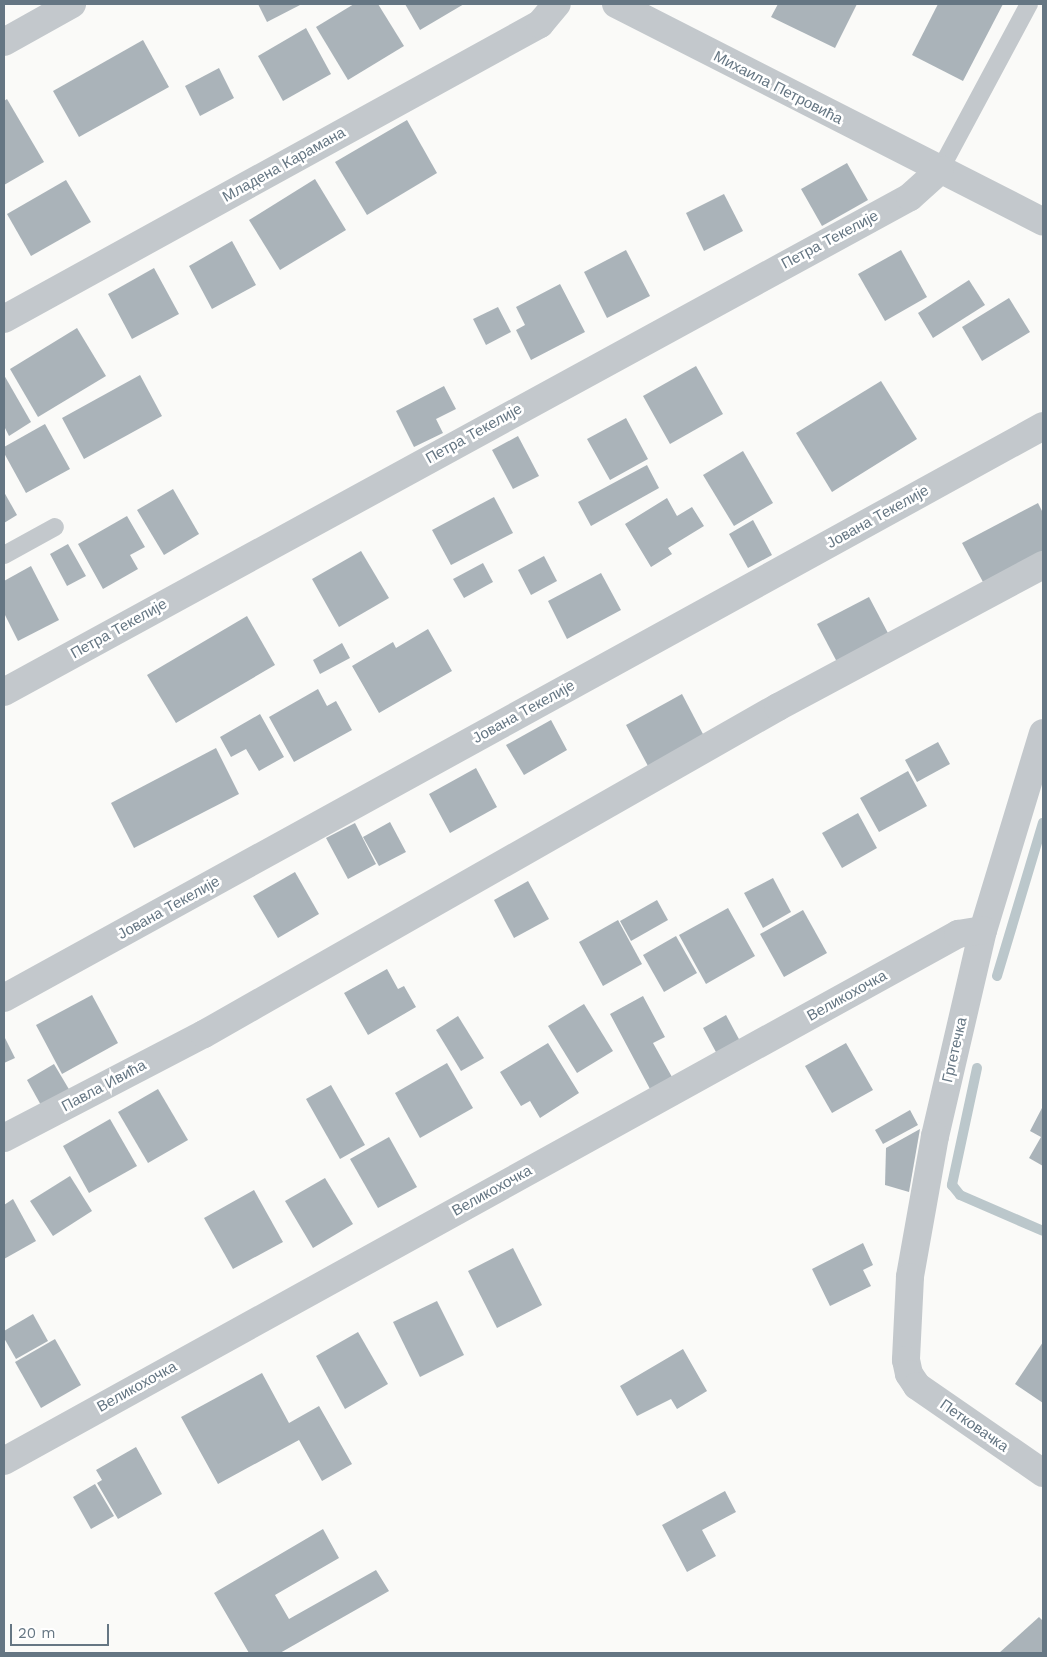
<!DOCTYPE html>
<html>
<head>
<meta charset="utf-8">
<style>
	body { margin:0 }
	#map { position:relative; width:1047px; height:1657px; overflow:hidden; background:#fafaf8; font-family:"Work Sans",sans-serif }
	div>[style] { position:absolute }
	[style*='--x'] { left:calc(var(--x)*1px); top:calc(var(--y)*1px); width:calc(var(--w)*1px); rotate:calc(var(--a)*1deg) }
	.stream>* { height:10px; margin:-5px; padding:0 5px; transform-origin:5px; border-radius:5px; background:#bbc7cb }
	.building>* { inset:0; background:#aab3b9 }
	.lane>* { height:18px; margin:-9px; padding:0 9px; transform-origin:9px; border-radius:9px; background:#c3c8cc }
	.street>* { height:28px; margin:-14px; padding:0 14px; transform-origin:14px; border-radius:14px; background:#c3c8cc }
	span { translate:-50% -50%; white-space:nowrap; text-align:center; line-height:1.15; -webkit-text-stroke:5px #fff; paint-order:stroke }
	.street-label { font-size:15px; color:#657683 }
	.frame { position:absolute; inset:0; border:5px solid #657683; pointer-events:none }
	.scale { position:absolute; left:10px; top:1624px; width:99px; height:22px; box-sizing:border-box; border:2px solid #657683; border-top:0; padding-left:6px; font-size:15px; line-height:18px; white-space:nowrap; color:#657683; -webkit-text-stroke:4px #fff; paint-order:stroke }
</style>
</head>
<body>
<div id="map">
	<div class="stream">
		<div style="--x:997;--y:976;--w:160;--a:-73.3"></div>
		<div style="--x:977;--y:1068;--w:120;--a:102.1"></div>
		<div style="--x:952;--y:1185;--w:13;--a:51"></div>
		<div style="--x:960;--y:1195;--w:90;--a:23.4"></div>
	</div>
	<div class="building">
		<div style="clip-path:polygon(258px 4px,302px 4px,267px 22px)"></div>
		<div style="clip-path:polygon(354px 4px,378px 4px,404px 46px,348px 80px,316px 27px)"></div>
		<div style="clip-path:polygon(405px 4px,464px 4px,420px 30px)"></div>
		<div style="clip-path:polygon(778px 4px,857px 4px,835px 48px,771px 17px)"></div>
		<div style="clip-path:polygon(938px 4px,1003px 4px,963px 81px,912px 55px)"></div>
		<div style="clip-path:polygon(306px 28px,331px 74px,283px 101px,258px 56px)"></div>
		<div style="clip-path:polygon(143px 40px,169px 87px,79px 137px,53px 91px)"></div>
		<div style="clip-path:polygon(219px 68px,234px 98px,200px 116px,185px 86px)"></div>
		<div style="clip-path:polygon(7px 99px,44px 162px,4px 185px,4px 101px)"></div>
		<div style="clip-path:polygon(407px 120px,437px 173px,367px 215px,335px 162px)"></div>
		<div style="clip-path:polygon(847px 163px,868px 200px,822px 226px,801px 189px)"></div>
		<div style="clip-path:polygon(315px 179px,346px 230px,280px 270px,249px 220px)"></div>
		<div style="clip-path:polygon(66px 180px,91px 222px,31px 256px,7px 214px)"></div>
		<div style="clip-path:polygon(724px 194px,743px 231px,704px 251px,686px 213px)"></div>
		<div style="clip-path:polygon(232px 241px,256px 285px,212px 309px,189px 266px)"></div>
		<div style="clip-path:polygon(626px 250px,650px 296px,607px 318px,584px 272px)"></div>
		<div style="clip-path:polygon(901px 250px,927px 297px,885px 321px,858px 274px)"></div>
		<div style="clip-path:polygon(154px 268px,179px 314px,132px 339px,108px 294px)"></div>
		<div style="clip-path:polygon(969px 280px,985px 305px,933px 338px,918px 313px)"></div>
		<div style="clip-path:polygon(560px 284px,585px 332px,531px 360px,516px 330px,525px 325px,516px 307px)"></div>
		<div style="clip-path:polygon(1009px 298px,1030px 332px,982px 361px,962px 327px)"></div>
		<div style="clip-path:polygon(498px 307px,511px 332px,486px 345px,473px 319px)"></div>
		<div style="clip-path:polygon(77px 328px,106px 376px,38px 417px,10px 369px)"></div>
		<div style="clip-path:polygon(696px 366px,723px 414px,670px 444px,643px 396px)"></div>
		<div style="clip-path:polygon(4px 375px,31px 422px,9px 436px,4px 426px)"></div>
		<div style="clip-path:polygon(140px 375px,162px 416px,84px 459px,62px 418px)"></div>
		<div style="clip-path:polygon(881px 381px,917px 439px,832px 492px,796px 433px)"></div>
		<div style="clip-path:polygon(444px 386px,456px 409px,436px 419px,443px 433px,414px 447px,396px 411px)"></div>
		<div style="clip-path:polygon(626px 418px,648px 459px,610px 480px,587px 439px)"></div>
		<div style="clip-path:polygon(45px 424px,70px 469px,26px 493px,4px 453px,4px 447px)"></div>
		<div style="clip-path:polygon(518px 436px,539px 476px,513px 489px,492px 450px)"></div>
		<div style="clip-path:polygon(743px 451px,773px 503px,734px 526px,703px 475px)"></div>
		<div style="clip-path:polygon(647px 465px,659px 488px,591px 526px,578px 502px)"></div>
		<div style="clip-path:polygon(173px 489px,199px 534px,164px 555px,137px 510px)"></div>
		<div style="clip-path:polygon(4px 492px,17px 515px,4px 523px)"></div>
		<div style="clip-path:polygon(494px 497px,513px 533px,451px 565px,432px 530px)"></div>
		<div style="clip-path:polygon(667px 498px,677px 516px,692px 507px,704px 526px,668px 548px,672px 554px,651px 567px,625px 524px)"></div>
		<div style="clip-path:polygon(1038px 503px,1043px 513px,1043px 551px,983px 582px,962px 543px)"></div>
		<div style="clip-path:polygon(127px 516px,145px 547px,130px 555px,138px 569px,103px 589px,78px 544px)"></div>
		<div style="clip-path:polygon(753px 520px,772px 555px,748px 568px,729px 534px)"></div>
		<div style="clip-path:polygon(68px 544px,86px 576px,67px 586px,50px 554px)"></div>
		<div style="clip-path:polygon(361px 551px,389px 598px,339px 627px,312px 579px)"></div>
		<div style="clip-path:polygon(544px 556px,557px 581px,531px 595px,518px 570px)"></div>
		<div style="clip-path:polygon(483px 563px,493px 582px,464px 598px,453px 579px)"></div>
		<div style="clip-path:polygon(31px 566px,59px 620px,18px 641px,4px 613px,4px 581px)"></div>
		<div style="clip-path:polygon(601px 573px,621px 610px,567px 639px,548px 601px)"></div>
		<div style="clip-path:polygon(869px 597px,889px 635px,837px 662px,817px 624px)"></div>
		<div style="clip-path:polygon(247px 616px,275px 665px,176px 723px,147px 675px)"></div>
		<div style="clip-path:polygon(428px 629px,452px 671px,379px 713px,352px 666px,393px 642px,396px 648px)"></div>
		<div style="clip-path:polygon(342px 643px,350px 658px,320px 674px,313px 660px)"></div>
		<div style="clip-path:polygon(318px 689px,327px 706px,336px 701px,352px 730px,294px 762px,269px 717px)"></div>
		<div style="clip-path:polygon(682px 694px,704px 736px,648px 766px,626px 725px)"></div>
		<div style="clip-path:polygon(260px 714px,284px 757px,259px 771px,246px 749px,231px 757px,220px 737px)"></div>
		<div style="clip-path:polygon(551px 720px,567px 750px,524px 775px,506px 745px)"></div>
		<div style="clip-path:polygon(938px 742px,950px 764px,917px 782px,905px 760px)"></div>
		<div style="clip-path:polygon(216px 748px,239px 794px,134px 848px,111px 803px)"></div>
		<div style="clip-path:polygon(476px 768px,497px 807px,450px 833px,429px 794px)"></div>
		<div style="clip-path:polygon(908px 771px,927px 806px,879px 832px,860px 798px)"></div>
		<div style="clip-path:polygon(858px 813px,877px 848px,842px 868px,822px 833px)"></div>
		<div style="clip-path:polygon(390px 822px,406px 852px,379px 866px,363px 837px)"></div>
		<div style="clip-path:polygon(355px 823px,376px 864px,348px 879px,326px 838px)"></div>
		<div style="clip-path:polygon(295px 872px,319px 914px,278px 938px,253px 896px)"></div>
		<div style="clip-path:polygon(773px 878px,791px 912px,763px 928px,744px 893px)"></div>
		<div style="clip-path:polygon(528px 881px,549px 919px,514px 938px,494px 900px)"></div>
		<div style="clip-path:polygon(657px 900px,668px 920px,631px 941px,620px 921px)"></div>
		<div style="clip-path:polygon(728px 908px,755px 956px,706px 984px,679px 935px)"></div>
		<div style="clip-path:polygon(803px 910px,827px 953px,784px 977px,760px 934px)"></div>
		<div style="clip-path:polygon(618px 920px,642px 964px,603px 986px,579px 942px)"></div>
		<div style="clip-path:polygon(676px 936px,697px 973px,664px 992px,643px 955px)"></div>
		<div style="clip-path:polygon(387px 969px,398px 989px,404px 986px,416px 1007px,368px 1035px,344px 993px)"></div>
		<div style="clip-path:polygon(92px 995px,118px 1043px,62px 1074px,36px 1025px)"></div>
		<div style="clip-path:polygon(643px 996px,665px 1037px,653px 1043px,672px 1077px,650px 1089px,610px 1014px)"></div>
		<div style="clip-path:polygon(584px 1004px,613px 1051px,577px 1073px,548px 1026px)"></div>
		<div style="clip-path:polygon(726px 1015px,740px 1041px,717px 1054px,703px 1028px)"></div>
		<div style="clip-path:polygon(458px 1016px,484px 1058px,461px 1071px,436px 1030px)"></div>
		<div style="clip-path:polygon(4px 1036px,15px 1058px,4px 1063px)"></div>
		<div style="clip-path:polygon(548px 1043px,579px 1093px,540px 1118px,530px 1101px,521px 1106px,500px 1072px)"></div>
		<div style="clip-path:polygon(846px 1043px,873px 1090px,832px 1113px,805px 1066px)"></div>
		<div style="clip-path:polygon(447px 1063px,473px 1108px,420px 1138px,395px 1093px)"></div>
		<div style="clip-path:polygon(54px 1064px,70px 1091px,42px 1107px,27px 1080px)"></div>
		<div style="clip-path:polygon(331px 1085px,365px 1145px,340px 1159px,306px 1099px)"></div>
		<div style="clip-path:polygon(158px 1089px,188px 1140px,148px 1163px,118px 1112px)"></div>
		<div style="clip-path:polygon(1043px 1106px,1043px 1166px,1029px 1158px,1041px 1137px,1030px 1131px)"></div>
		<div style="clip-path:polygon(910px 1110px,918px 1125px,883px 1144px,875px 1130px)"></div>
		<div style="clip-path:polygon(110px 1119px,137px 1166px,89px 1193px,63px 1146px)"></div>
		<div style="clip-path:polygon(920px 1129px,909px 1192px,885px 1185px,886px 1148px)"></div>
		<div style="clip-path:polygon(389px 1137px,417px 1187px,378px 1208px,350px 1159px)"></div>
		<div style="clip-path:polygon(70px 1176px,92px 1211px,53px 1236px,30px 1201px)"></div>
		<div style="clip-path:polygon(325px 1178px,353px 1224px,313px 1248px,285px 1201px)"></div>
		<div style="clip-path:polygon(254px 1190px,283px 1242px,233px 1269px,204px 1218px)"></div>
		<div style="clip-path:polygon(13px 1199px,36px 1241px,4px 1259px,4px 1205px)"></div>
		<div style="clip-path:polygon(863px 1243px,873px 1265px,863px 1270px,871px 1286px,830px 1306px,812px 1269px)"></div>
		<div style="clip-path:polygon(513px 1248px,542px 1305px,497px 1328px,468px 1271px)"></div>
		<div style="clip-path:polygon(437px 1301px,464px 1355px,420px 1377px,393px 1322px)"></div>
		<div style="clip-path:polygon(33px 1314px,48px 1341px,16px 1359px,4px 1338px,4px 1331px)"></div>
		<div style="clip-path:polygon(358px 1332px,388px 1384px,345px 1409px,316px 1356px)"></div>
		<div style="clip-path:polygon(55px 1339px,81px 1385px,41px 1408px,15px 1362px)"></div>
		<div style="clip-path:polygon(1043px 1342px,1043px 1403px,1015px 1384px)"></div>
		<div style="clip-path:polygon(683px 1349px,707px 1391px,677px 1409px,671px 1399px,637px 1416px,620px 1386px)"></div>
		<div style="clip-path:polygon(262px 1373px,289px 1423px,319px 1406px,352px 1464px,322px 1481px,299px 1440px,218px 1484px,181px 1417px)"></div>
		<div style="clip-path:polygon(136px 1447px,162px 1494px,118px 1519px,97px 1483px,102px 1480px,96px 1470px)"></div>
		<div style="clip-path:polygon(95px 1484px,114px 1516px,91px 1529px,73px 1497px)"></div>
		<div style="clip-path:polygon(725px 1491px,736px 1512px,702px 1530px,716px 1556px,687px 1572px,662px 1525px)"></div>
		<div style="clip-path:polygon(323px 1529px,339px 1558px,275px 1595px,289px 1619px,376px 1570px,389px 1591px,280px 1653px,249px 1653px,214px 1593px)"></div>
		<div style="clip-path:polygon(1039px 1617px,1043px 1621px,1043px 1653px,999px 1653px)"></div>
	</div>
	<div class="lane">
		<div style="--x:940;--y:170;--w:188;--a:-61.8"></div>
		<div style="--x:4;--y:555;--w:58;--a:-28.8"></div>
	</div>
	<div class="street">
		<div style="--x:616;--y:4;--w:479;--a:27"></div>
		<div style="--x:4;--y:42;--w:78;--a:-29.2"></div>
		<div style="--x:4;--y:319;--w:612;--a:-28.83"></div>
		<div style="--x:540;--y:24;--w:26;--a:-50"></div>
		<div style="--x:4;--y:692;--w:1032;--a:-28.65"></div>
		<div style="--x:910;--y:197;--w:40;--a:-42"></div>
		<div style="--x:1043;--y:733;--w:206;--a:106.9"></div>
		<div style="--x:983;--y:930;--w:212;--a:103.1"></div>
		<div style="--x:935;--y:1136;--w:143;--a:100.1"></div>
		<div style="--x:910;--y:1277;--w:83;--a:92.8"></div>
		<div style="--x:906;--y:1360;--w:14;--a:78"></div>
		<div style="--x:909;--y:1374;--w:14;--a:56"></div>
		<div style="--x:917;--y:1386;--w:153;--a:34.6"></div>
		<div style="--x:4;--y:998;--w:1186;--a:-28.83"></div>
		<div style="--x:4;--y:1138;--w:225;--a:-27.5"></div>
		<div style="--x:204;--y:1034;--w:661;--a:-29.67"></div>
		<div style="--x:778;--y:707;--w:301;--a:-28.2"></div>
		<div style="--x:4;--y:1461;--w:1090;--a:-28.92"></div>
		<div style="--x:958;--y:934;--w:25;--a:-9"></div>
	</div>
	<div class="street-label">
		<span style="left:778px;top:88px;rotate:27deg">Михаила Петровића</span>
		<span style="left:284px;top:165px;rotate:-29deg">Младена Карамана</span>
		<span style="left:830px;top:240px;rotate:-28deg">Петра Текелије</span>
		<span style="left:474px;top:434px;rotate:-29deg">Петра Текелије</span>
		<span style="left:878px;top:517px;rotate:-29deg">Јована Текелије</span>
		<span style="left:119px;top:629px;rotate:-29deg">Петра Текелије</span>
		<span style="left:524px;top:712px;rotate:-29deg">Јована Текелије</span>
		<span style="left:169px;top:908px;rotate:-29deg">Јована Текелије</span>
		<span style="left:847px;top:996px;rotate:-29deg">Великохочка</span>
		<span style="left:955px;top:1050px;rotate:-77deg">Гргетечка</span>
		<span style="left:104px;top:1086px;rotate:-28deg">Павла Ивића</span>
		<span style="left:492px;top:1191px;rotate:-29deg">Великохочка</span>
		<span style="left:137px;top:1387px;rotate:-29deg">Великохочка</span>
		<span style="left:974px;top:1426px;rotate:35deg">Петковачка</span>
	</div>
	<div class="frame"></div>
	<div class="scale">20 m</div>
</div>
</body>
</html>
